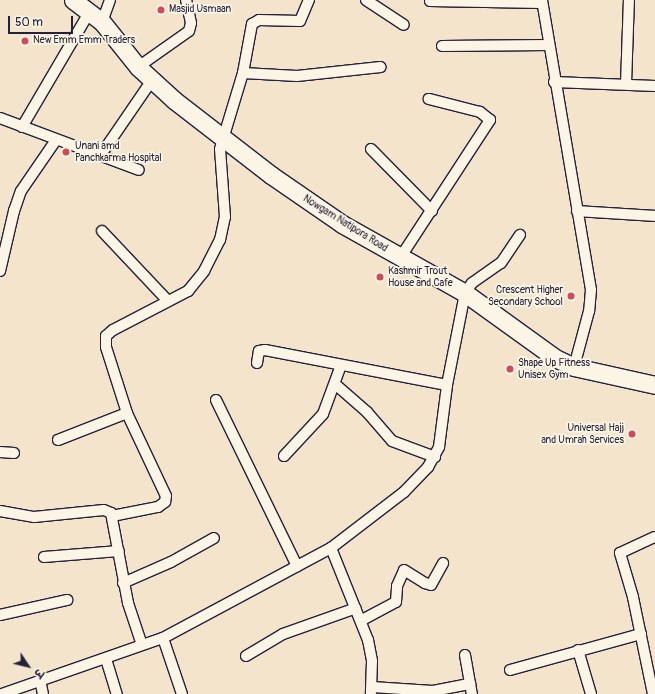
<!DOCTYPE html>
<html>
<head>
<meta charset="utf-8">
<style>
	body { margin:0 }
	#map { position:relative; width:655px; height:694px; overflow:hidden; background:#f4e4cc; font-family:Pangolin,"Playpen Sans Deva",sans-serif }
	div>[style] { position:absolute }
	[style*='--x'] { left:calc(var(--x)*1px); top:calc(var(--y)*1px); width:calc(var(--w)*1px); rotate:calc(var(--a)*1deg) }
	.roads { filter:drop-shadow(1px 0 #22223b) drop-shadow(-1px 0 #22223b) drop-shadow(0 1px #22223b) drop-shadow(0 -1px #22223b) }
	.minor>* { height:10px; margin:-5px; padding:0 5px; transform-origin:5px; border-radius:5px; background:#fcf5e5 }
	.primary>* { height:17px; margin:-8.5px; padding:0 8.5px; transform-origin:8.5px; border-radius:8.5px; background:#fcf5e5 }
	.dots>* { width:11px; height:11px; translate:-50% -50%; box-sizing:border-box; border:2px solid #fcf5e5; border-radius:50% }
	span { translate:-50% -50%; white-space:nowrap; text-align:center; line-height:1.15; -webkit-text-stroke:3.5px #fcf5e5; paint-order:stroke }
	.poi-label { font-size:10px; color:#22223b }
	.left { translate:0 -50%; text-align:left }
	.right { translate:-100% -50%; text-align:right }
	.street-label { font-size:10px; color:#22223b }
	.north { position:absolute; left:8px; top:646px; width:40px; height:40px; -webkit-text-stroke:3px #fcf5e5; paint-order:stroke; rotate:125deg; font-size:11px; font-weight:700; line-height:16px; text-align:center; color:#22223b }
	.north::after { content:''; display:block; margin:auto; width:14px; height:18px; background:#22223b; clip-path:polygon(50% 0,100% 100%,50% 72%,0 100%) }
	.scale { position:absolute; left:8px; top:16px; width:65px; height:18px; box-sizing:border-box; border:2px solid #22223b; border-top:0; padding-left:5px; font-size:12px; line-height:14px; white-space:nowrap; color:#22223b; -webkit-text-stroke:3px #fcf5e5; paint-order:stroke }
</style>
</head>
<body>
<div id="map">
	<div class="roads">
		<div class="minor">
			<div style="--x:366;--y:0;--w:45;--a:33.3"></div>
			<div style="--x:542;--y:0;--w:294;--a:80.4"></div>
			<div style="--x:591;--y:290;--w:21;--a:95"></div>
			<div style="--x:589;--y:311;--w:58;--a:105"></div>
			<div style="--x:430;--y:1;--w:112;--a:1"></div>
			<div style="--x:102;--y:22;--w:23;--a:-70"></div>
			<div style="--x:442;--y:46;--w:106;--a:-0.5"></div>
			<div style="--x:138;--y:67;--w:62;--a:-35.2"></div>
			<div style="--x:189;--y:31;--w:8;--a:-76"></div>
			<div style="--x:191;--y:23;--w:24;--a:-102"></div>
			<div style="--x:243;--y:73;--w:54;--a:3.2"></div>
			<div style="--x:297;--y:76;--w:84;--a:-6.1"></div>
			<div style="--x:554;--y:82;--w:101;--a:2.3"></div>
			<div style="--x:626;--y:84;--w:84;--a:-88"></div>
			<div style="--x:0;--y:118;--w:148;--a:20.5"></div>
			<div style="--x:22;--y:127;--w:132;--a:-59.6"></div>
			<div style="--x:371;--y:149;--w:87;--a:45.5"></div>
			<div style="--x:100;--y:156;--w:92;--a:-55.6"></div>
			<div style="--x:577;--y:211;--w:78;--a:3.7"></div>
			<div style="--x:102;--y:231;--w:95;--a:46.7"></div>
			<div style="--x:400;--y:258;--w:165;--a:-56.9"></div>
			<div style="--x:490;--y:120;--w:13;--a:-141"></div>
			<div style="--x:480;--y:112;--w:53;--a:-165.7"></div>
			<div style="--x:0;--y:271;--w:62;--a:-76.9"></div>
			<div style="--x:14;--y:211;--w:21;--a:-71"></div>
			<div style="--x:21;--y:191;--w:62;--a:-55.5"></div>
			<div style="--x:257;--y:363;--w:12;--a:-81"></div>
			<div style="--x:259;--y:351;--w:6;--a:-9"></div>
			<div style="--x:265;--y:350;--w:185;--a:10.9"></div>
			<div style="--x:335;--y:384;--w:43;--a:41.2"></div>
			<div style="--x:367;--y:412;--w:38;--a:49"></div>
			<div style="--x:392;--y:441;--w:46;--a:20.4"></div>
			<div style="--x:216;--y:400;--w:185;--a:64"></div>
			<div style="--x:58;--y:440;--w:74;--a:-21.4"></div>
			<div style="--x:0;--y:452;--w:14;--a:4"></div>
			<div style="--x:284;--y:456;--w:57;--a:-47.1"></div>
			<div style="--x:323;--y:414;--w:52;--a:-69.8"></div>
			<div style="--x:0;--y:511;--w:35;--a:10"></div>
			<div style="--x:34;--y:517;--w:70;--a:-5.7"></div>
			<div style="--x:104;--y:510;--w:8;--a:23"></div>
			<div style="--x:111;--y:513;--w:92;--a:79.3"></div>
			<div style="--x:128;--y:603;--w:44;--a:71.6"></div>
			<div style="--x:112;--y:516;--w:47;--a:-11.1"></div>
			<div style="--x:158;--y:507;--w:9;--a:-36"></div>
			<div style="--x:165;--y:502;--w:6;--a:-81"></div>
			<div style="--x:166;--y:496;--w:92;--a:-115.2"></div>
			<div style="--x:127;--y:413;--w:69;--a:-107.7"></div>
			<div style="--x:106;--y:347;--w:11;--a:-90"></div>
			<div style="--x:106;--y:336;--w:9;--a:-41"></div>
			<div style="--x:113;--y:330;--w:85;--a:-27.5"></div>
			<div style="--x:188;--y:291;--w:26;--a:-51"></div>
			<div style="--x:204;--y:271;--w:35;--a:-63"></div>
			<div style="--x:220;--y:240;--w:24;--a:-78"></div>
			<div style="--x:225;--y:217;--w:68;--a:-94.2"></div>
			<div style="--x:220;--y:149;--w:79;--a:-73.2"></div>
			<div style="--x:243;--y:73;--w:50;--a:-79.6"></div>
			<div style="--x:252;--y:24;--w:8;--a:-30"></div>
			<div style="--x:259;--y:20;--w:41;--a:1.4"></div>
			<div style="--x:300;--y:21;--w:23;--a:-67"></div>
			<div style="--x:331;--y:548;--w:99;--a:68.1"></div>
			<div style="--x:368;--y:640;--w:21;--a:79"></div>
			<div style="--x:372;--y:661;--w:33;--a:92"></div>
			<div style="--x:44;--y:557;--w:75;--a:-4.6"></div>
			<div style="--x:123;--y:583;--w:52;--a:-23.6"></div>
			<div style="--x:171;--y:562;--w:49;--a:-29.2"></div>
			<div style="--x:0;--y:615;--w:69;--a:-12.6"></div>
			<div style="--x:362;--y:620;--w:38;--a:-28"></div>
			<div style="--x:396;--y:602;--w:16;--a:-86"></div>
			<div style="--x:397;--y:586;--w:17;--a:-66"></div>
			<div style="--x:404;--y:570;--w:25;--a:32"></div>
			<div style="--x:425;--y:583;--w:6;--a:18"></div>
			<div style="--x:431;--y:585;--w:25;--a:-61"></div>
			<div style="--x:163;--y:638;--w:59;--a:71.3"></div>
			<div style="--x:578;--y:650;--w:46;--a:73.5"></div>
			<div style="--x:465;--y:655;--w:40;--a:80"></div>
			<div style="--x:246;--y:656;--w:43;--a:-30.7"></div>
			<div style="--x:283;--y:634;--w:77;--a:-19.6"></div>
			<div style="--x:106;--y:659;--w:37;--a:73"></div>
			<div style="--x:510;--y:670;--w:136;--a:-15.4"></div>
			<div style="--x:40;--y:680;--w:14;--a:78"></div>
			<div style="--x:372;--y:687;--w:61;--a:3.8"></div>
			<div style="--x:433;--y:691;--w:38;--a:-11"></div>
			<div style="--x:2;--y:694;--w:170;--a:-19.2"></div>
			<div style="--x:163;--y:638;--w:191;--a:-28.2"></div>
			<div style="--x:331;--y:548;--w:92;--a:-37.5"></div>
			<div style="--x:404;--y:492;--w:35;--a:-46"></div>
			<div style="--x:428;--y:467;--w:23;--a:-61"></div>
			<div style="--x:439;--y:447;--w:63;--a:-82.6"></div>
			<div style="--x:447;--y:385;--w:94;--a:-78.9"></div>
			<div style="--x:465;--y:293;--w:12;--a:-55"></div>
			<div style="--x:472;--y:283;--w:35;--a:-35"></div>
			<div style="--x:501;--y:263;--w:34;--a:-56"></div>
			<div style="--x:653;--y:694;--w:99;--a:-101.7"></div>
			<div style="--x:633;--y:597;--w:46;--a:-106.5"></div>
			<div style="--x:620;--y:553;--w:38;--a:-25"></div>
		</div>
		<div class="primary">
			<div style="--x:73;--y:0;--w:36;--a:37"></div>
			<div style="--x:102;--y:22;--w:58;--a:51.3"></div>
			<div style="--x:138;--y:67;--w:49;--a:42.5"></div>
			<div style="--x:174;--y:100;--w:123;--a:37.7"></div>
			<div style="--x:271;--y:175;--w:86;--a:34.6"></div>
			<div style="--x:342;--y:224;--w:141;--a:29.3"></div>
			<div style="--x:465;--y:293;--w:111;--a:35.8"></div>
			<div style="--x:555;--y:358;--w:21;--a:25"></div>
			<div style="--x:574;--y:367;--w:83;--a:12.5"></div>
		</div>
	</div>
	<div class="dots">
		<div style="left:161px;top:10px;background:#d1495b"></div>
		<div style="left:25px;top:41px;background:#d1495b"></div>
		<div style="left:66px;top:152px;background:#d1495b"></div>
		<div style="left:380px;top:277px;background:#d1495b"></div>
		<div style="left:571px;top:296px;background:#d1495b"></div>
		<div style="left:510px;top:369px;background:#d1495b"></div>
		<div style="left:632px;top:434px;background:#d1495b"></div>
	</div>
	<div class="poi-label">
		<span class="left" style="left:169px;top:10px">Masjid Usmaan</span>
		<span class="left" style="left:33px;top:41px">New Emm Emm Traders</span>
		<span class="left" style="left:75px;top:152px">Unani amd<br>Panchkarma Hospital</span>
		<span class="left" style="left:388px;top:277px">Kashmir Trout<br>House and Cafe</span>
		<span class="right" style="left:563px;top:296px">Crescent Higher<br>Secondary School</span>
		<span class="left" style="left:518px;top:369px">Shape Up Fitness<br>Unisex Gym</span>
		<span class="right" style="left:624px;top:434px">Universal Hajj<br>and Umrah Services</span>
	</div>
	<div class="street-label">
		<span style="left:345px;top:224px;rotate:32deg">Nowgam Natipora Road</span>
	</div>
	<div class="north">उ</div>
	<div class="scale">50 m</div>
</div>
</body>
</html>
